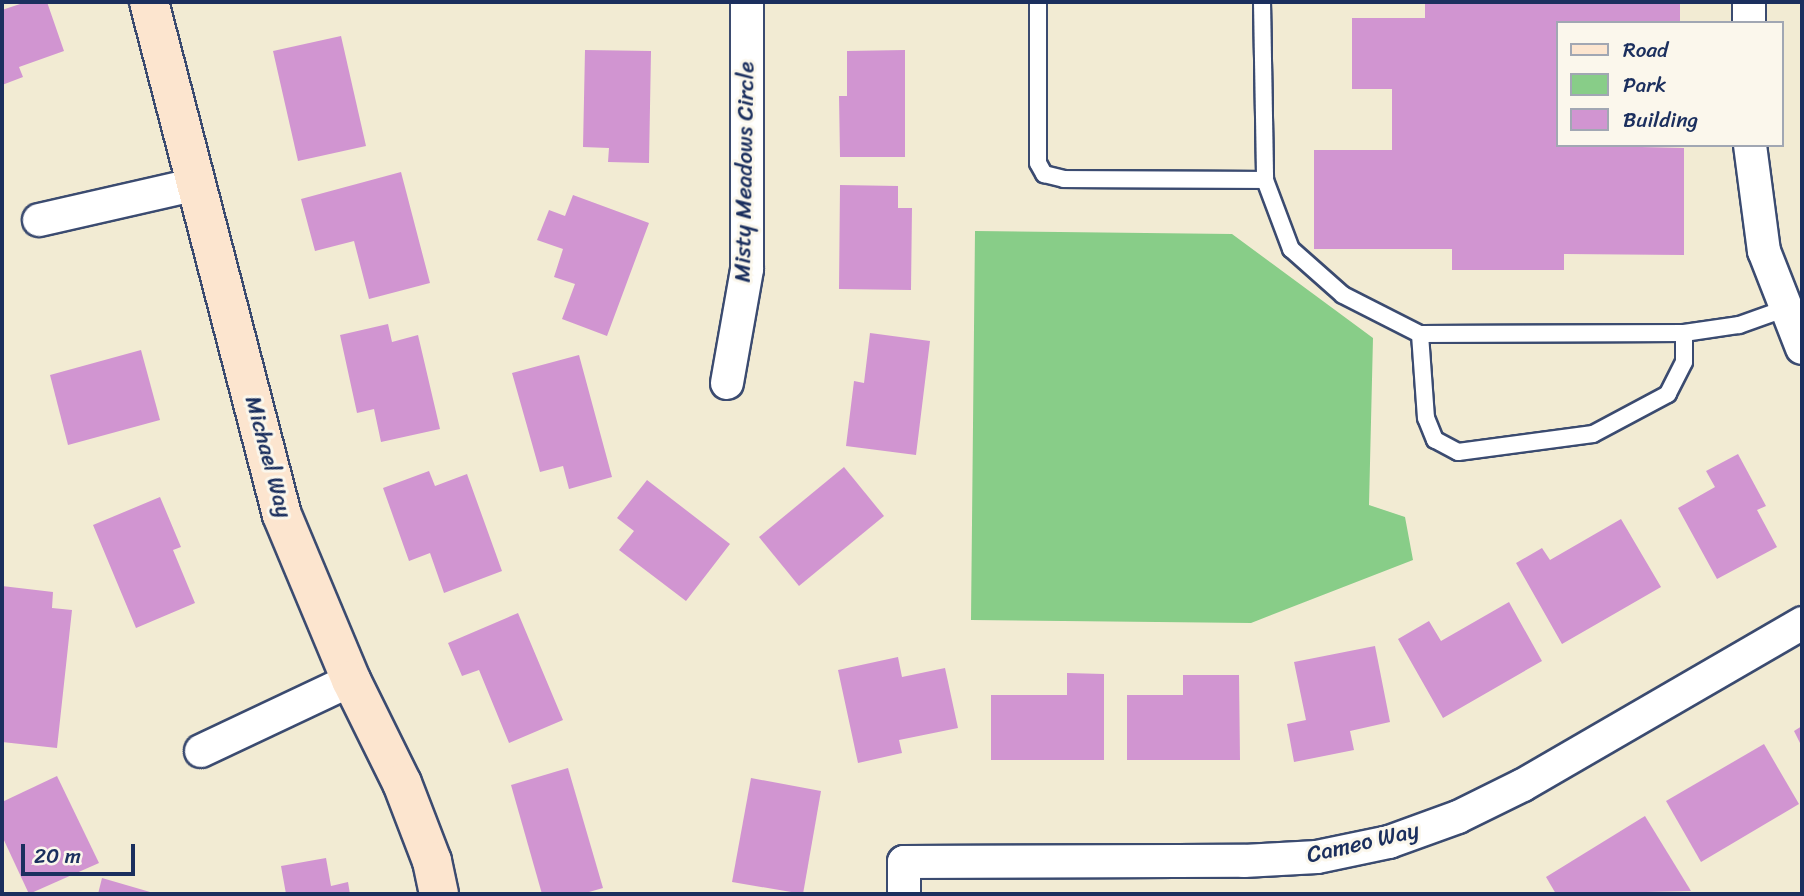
<!DOCTYPE html>
<html>
<head>
<meta charset="utf-8">
<style>
	body { margin:0 }
	#map { position:relative; width:1804px; height:896px; overflow:hidden; background:#f2ebd3; font-family:Sriracha,sans-serif }
	div>[style] { position:absolute }
	[style*='--x'] { left:calc(var(--x)*1px); top:calc(var(--y)*1px); width:calc(var(--w)*1px); rotate:calc(var(--a)*1deg) }
	.green>* { inset:0; background:#88cd88 }
	.building>* { inset:0; background:#d195d1 }
	.roads { filter:drop-shadow(2px 0 #3b4b70) drop-shadow(-2px 0 #3b4b70) drop-shadow(0 2px #3b4b70) drop-shadow(0 -2px #3b4b70) }
	.lane>* { height:16px; margin:-8px; padding:0 8px; transform-origin:8px; border-radius:8px; background:#fff }
	.street>* { height:32px; margin:-16px; padding:0 16px; transform-origin:16px; border-radius:16px; background:#fff }
	.secondary>* { height:38px; margin:-19px; padding:0 19px; transform-origin:19px; border-radius:19px; background:#fce5cf }
	span { translate:-50% -50%; white-space:nowrap; text-align:center; line-height:1.15; -webkit-text-stroke:6px #fbf7ec; paint-order:stroke }
	.street-label { font-size:23px; color:#1b2f5e }
	.frame { position:absolute; inset:0; border:4px solid #1b2f5e; pointer-events:none }
	.legend { position:absolute; left:1556px; top:21px; width:228px; height:126px; box-sizing:border-box; background:#fbf7ec; border:2px solid #a1a7b3; margin:0; padding:9px 12px; list-style:none; font-size:21px; color:#1b2f5e }
	.legend li { display:flex; align-items:center; gap:14px; height:35px }
	.legend b { width:35px; border:2px solid #a1a7b3 }
	.scale { position:absolute; left:21px; top:844px; width:114px; height:32px; box-sizing:border-box; border:4px solid #1b2f5e; border-top:0; padding-left:9px; font-size:21px; line-height:24px; white-space:nowrap; color:#1b2f5e; -webkit-text-stroke:5px #fbf7ec; paint-order:stroke }
</style>
</head>
<body>
<div id="map">
	<div class="green">
		<div style="clip-path:polygon(975px 231px,1232px 234px,1373px 338px,1369px 505px,1405px 517px,1413px 560px,1251px 623px,971px 620px)"></div>
	</div>
	<div class="building">
		<div style="clip-path:polygon(26px 2px,47px 2px,64px 51px,19px 67px,23px 77px,2px 85px,2px 10px)"></div>
		<div style="clip-path:polygon(1425px 2px,1680px 2px,1680px 23px,1557px 23px,1557px 145px,1684px 148px,1684px 255px,1564px 254px,1564px 270px,1452px 270px,1452px 249px,1314px 249px,1314px 150px,1392px 150px,1392px 89px,1352px 89px,1352px 18px,1425px 18px)"></div>
		<div style="clip-path:polygon(341px 36px,366px 146px,298px 161px,273px 51px)"></div>
		<div style="clip-path:polygon(585px 50px,651px 51px,649px 163px,608px 162px,609px 148px,583px 147px)"></div>
		<div style="clip-path:polygon(905px 50px,905px 157px,840px 157px,839px 96px,847px 96px,847px 51px)"></div>
		<div style="clip-path:polygon(401px 172px,430px 283px,369px 299px,354px 241px,315px 251px,301px 199px)"></div>
		<div style="clip-path:polygon(840px 185px,898px 186px,898px 208px,912px 208px,911px 290px,839px 289px)"></div>
		<div style="clip-path:polygon(573px 195px,649px 223px,607px 336px,562px 319px,575px 284px,554px 277px,563px 249px,537px 240px,549px 210px,565px 216px)"></div>
		<div style="clip-path:polygon(388px 324px,392px 342px,418px 335px,440px 429px,381px 442px,374px 409px,357px 413px,340px 335px)"></div>
		<div style="clip-path:polygon(870px 333px,930px 341px,916px 455px,846px 446px,854px 381px,864px 383px)"></div>
		<div style="clip-path:polygon(141px 350px,160px 420px,68px 445px,50px 375px)"></div>
		<div style="clip-path:polygon(579px 355px,612px 477px,569px 489px,563px 466px,540px 472px,512px 373px)"></div>
		<div style="clip-path:polygon(1738px 454px,1766px 506px,1757px 510px,1777px 547px,1717px 579px,1678px 508px,1715px 487px,1706px 471px)"></div>
		<div style="clip-path:polygon(844px 467px,884px 516px,799px 586px,759px 537px)"></div>
		<div style="clip-path:polygon(429px 471px,435px 486px,467px 474px,502px 571px,444px 593px,430px 553px,409px 561px,383px 488px)"></div>
		<div style="clip-path:polygon(647px 480px,730px 544px,686px 601px,619px 550px,634px 531px,617px 518px)"></div>
		<div style="clip-path:polygon(160px 497px,181px 547px,173px 550px,195px 603px,136px 628px,93px 525px)"></div>
		<div style="clip-path:polygon(1621px 519px,1661px 587px,1562px 644px,1516px 563px,1542px 548px,1550px 560px)"></div>
		<div style="clip-path:polygon(2px 586px,53px 592px,52px 608px,72px 610px,57px 748px,2px 742px)"></div>
		<div style="clip-path:polygon(1509px 602px,1542px 661px,1443px 718px,1398px 639px,1429px 621px,1441px 641px)"></div>
		<div style="clip-path:polygon(518px 613px,563px 720px,509px 743px,479px 670px,462px 676px,448px 643px)"></div>
		<div style="clip-path:polygon(1375px 646px,1390px 722px,1350px 731px,1354px 750px,1294px 762px,1287px 724px,1306px 720px,1294px 662px)"></div>
		<div style="clip-path:polygon(898px 657px,902px 677px,945px 668px,958px 728px,899px 740px,902px 753px,858px 763px,838px 670px)"></div>
		<div style="clip-path:polygon(1067px 673px,1104px 674px,1104px 760px,991px 760px,991px 695px,1067px 695px)"></div>
		<div style="clip-path:polygon(1183px 675px,1239px 675px,1240px 760px,1127px 760px,1127px 695px,1183px 695px)"></div>
		<div style="clip-path:polygon(1802px 726px,1802px 747px,1794px 731px)"></div>
		<div style="clip-path:polygon(1764px 744px,1799px 804px,1701px 862px,1666px 801px)"></div>
		<div style="clip-path:polygon(568px 768px,603px 888px,582px 894px,542px 894px,511px 785px)"></div>
		<div style="clip-path:polygon(57px 776px,99px 863px,29px 894px,2px 836px,2px 802px)"></div>
		<div style="clip-path:polygon(751px 778px,821px 791px,803px 894px,732px 882px)"></div>
		<div style="clip-path:polygon(1645px 816px,1691px 891px,1556px 894px,1546px 877px)"></div>
		<div style="clip-path:polygon(326px 858px,331px 886px,348px 882px,350px 894px,286px 894px,281px 866px)"></div>
		<div style="clip-path:polygon(102px 878px,157px 894px,98px 894px)"></div>
	</div>
	<div class="roads">
		<div class="lane">
			<div style="--x:1038;--y:2;--w:161;--a:90"></div>
			<div style="--x:1038;--y:163;--w:13;--a:61"></div>
			<div style="--x:1044;--y:174;--w:21;--a:14"></div>
			<div style="--x:1064;--y:179;--w:201;--a:0.3"></div>
			<div style="--x:1265;--y:180;--w:74;--a:69.4"></div>
			<div style="--x:1291;--y:249;--w:69;--a:41.5"></div>
			<div style="--x:1343;--y:295;--w:86;--a:26.9"></div>
			<div style="--x:1420;--y:334;--w:264;--a:-0.2"></div>
			<div style="--x:1684;--y:333;--w:29;--a:90"></div>
			<div style="--x:1684;--y:362;--w:36;--a:117"></div>
			<div style="--x:1668;--y:394;--w:85;--a:151.9"></div>
			<div style="--x:1593;--y:434;--w:136;--a:172.4"></div>
			<div style="--x:1458;--y:452;--w:26;--a:-152"></div>
			<div style="--x:1435;--y:440;--w:24;--a:-112"></div>
			<div style="--x:1426;--y:418;--w:84;--a:-94.1"></div>
			<div style="--x:1262;--y:2;--w:178;--a:89"></div>
			<div style="--x:1684;--y:333;--w:56;--a:-8.3"></div>
			<div style="--x:1739;--y:325;--w:48;--a:-19.6"></div>
		</div>
		<div class="street">
			<div style="--x:1749;--y:2;--w:21;--a:90"></div>
			<div style="--x:1750;--y:145;--w:107;--a:82.5"></div>
			<div style="--x:1764;--y:251;--w:104;--a:68.6"></div>
			<div style="--x:39;--y:220;--w:158;--a:-12.8"></div>
			<div style="--x:727;--y:383;--w:116;--a:-80"></div>
			<div style="--x:747;--y:269;--w:267;--a:-90"></div>
			<div style="--x:201;--y:751;--w:166;--a:-25.3"></div>
			<div style="--x:904;--y:894;--w:32;--a:-90"></div>
			<div style="--x:904;--y:862;--w:340;--a:-0.2"></div>
			<div style="--x:1244;--y:861;--w:73;--a:-3.1"></div>
			<div style="--x:1317;--y:857;--w:74;--a:-11.8"></div>
			<div style="--x:1389;--y:842;--w:73;--a:-19.9"></div>
			<div style="--x:1458;--y:817;--w:72;--a:-26.2"></div>
			<div style="--x:1523;--y:785;--w:323;--a:-30.1"></div>
		</div>
		<div class="secondary">
			<div style="--x:149;--y:2;--w:530;--a:75.47"></div>
			<div style="--x:282;--y:515;--w:179;--a:67.3"></div>
			<div style="--x:351;--y:680;--w:115;--a:63.7"></div>
			<div style="--x:402;--y:783;--w:84;--a:69"></div>
			<div style="--x:432;--y:861;--w:34;--a:78"></div>
		</div>
	</div>
	<div class="street-label">
		<span style="left:745px;top:172px;rotate:-89deg">Misty Meadows Circle</span>
		<span style="left:268px;top:457px;rotate:75deg">Michael Way</span>
		<span style="left:1363px;top:843px;rotate:-13deg">Cameo Way</span>
	</div>
	<div class="frame"></div>
	<ul class="legend">
	<li><b style="height:9px;background:#fce5cf"></b>Road</li>
	<li><b style="height:19px;background:#88cd88"></b>Park</li>
	<li><b style="height:19px;background:#d195d1"></b>Building</li>
	</ul>
	<div class="scale">20 m</div>
</div>
</body>
</html>
